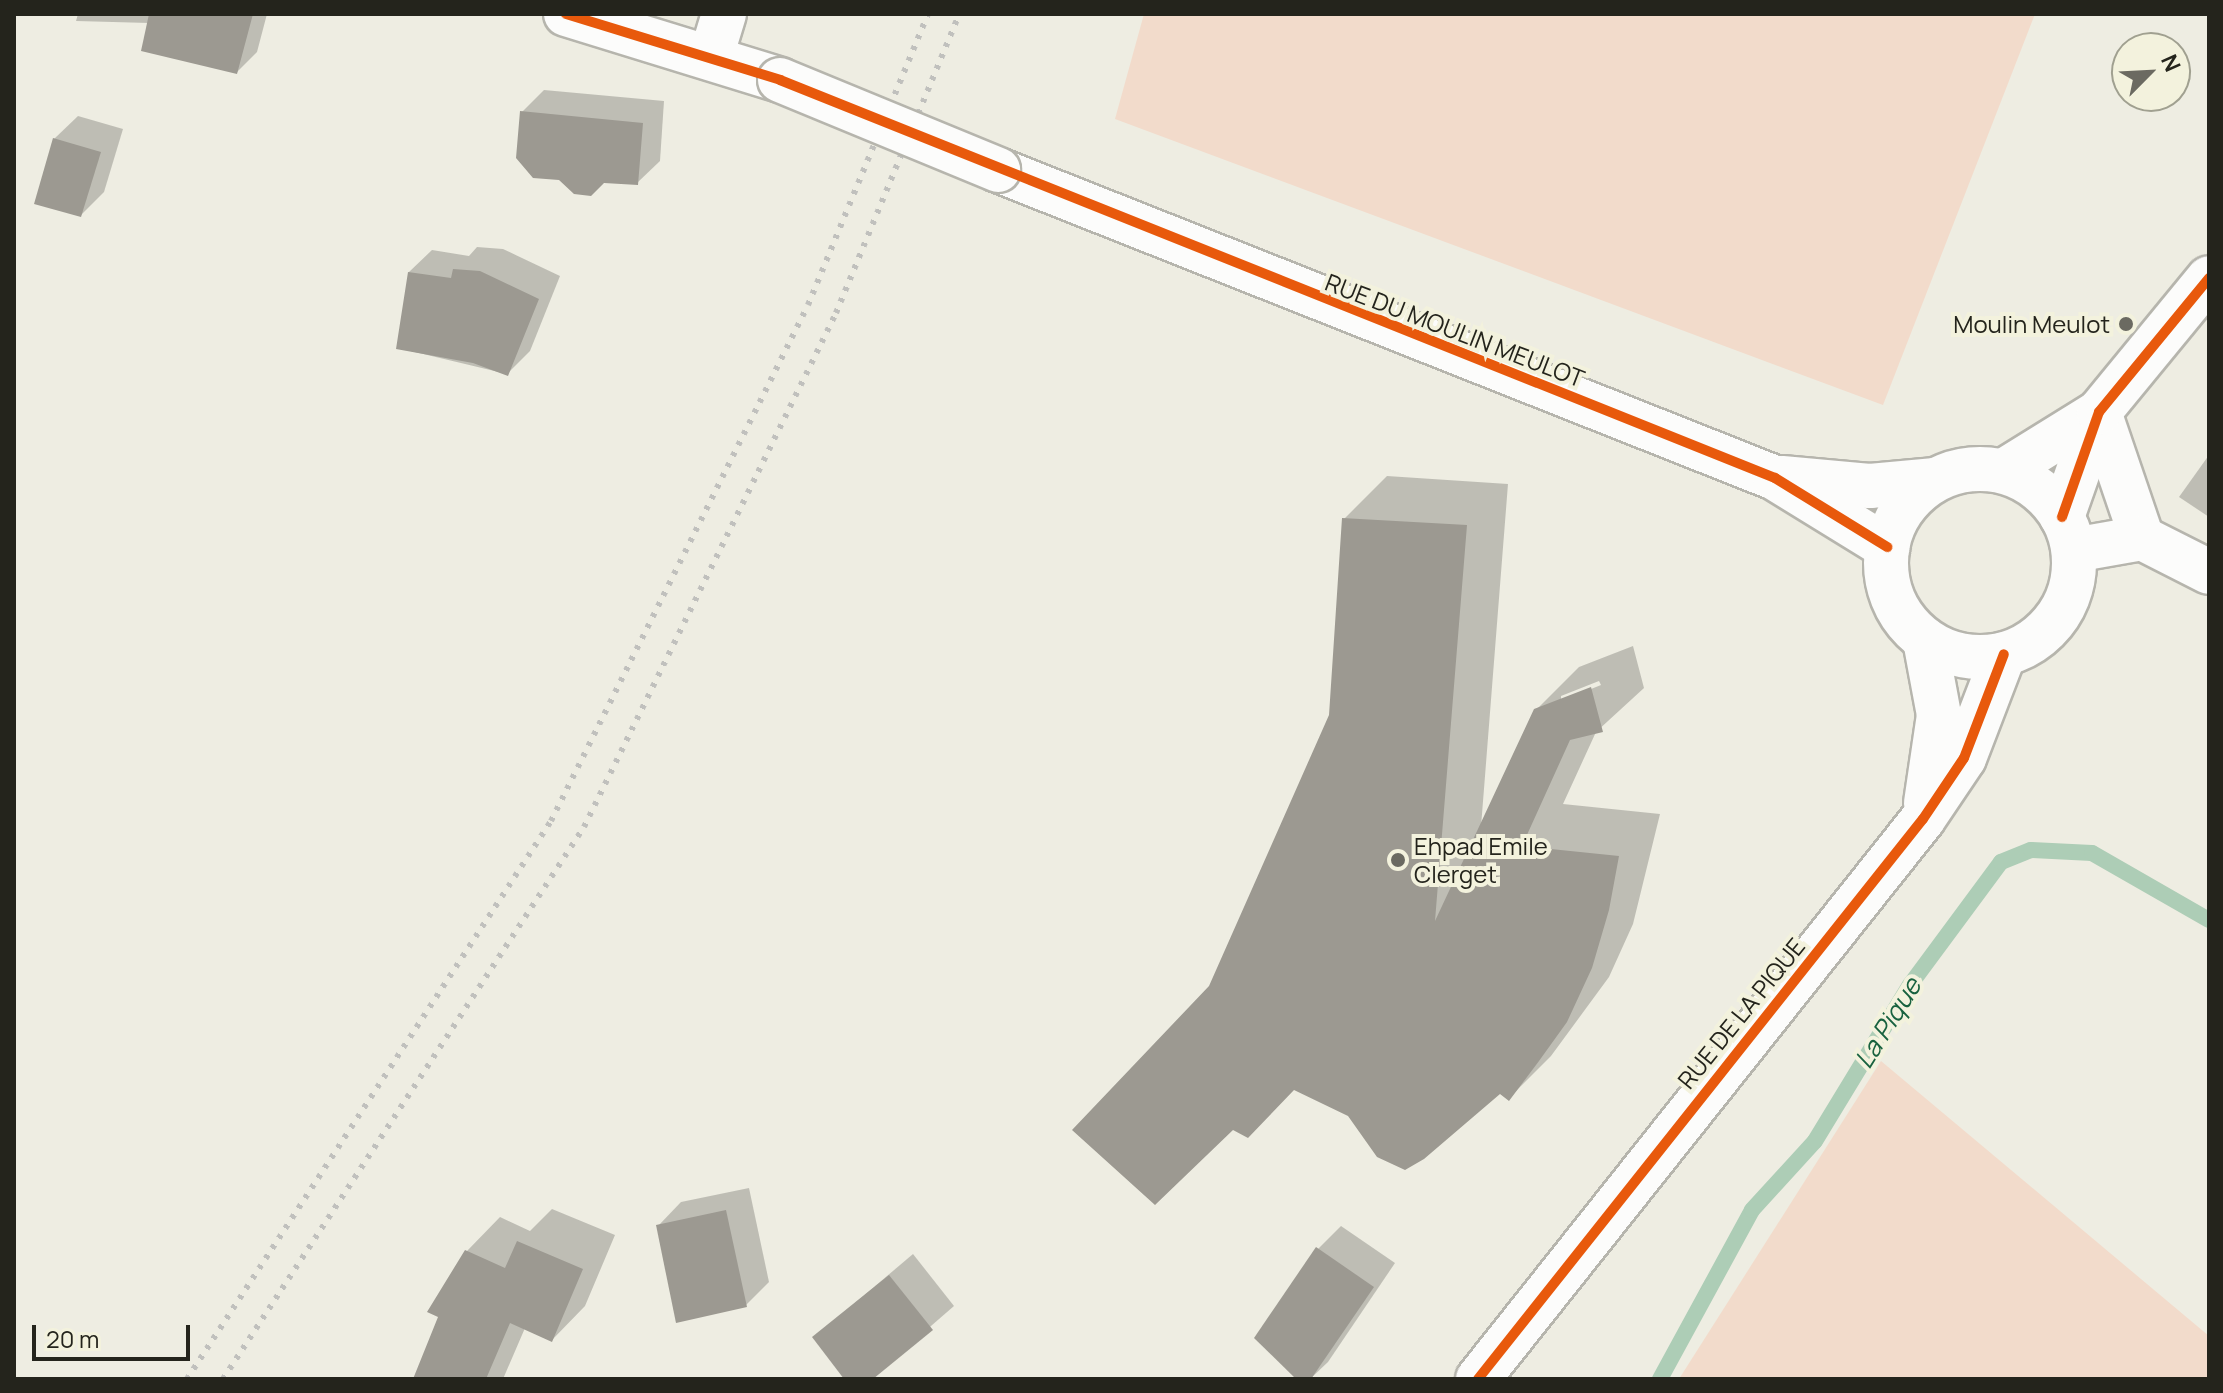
<!DOCTYPE html>
<html>
<head>
<meta charset="utf-8">
<style>
	body { margin:0 }
	#map { position:relative; width:2223px; height:1393px; overflow:hidden; background:#eeede2; font-family:Manrope,sans-serif }
	div>[style] { position:absolute }
	[style*='--x'] { left:calc(var(--x)*1px); top:calc(var(--y)*1px); width:calc(var(--w)*1px); rotate:calc(var(--a)*1deg) }
	.green>* { inset:0; background:#f2dbcb }
	.shadow>* { inset:0; background:#0003 }
	.stream>* { height:16px; margin:-8px; padding:0 8px; transform-origin:8px; border-radius:8px; background:#adcdb6 }
	.building>* { inset:0; background:#9c9991 }
	.roads { filter:drop-shadow(2px 0 #b6b5ad) drop-shadow(-2px 0 #b6b5ad) drop-shadow(0 2px #b6b5ad) drop-shadow(0 -2px #b6b5ad) }
	.minor>* { height:44px; margin:-22px; padding:0 22px; transform-origin:22px; border-radius:22px; background:#fcfcfb }
	.minor>.ring { margin:-22px; padding:0; box-sizing:content-box; background:none; border:44px solid #fcfcfb; border-radius:50% }
	.rail>* { height:6px; margin-top:-3px; transform-origin:0; background:repeating-linear-gradient(90deg,#c0c0bd 0 4px,transparent 0 12px) }
	.bridges { filter:drop-shadow(2px 0 #b6b5ad) drop-shadow(-2px 0 #b6b5ad) drop-shadow(0 2px #b6b5ad) drop-shadow(0 -2px #b6b5ad) }
	.minor-bridge>* { height:44px; margin:-22px; padding:0 22px; transform-origin:22px; border-radius:22px; background:#fcfcfb }
	.cycleway>* { height:10px; margin:-5px; padding:0 5px; transform-origin:5px; border-radius:5px; background:#e8590c }
	.dots>* { width:22px; height:22px; translate:-50% -50%; box-sizing:border-box; border:4px solid #f3f2dd; border-radius:50% }
	span { translate:-50% -50%; white-space:nowrap; text-align:center; line-height:1.15; -webkit-text-stroke:8px #f3f2dd; paint-order:stroke }
	.poi-label { font-size:24px; color:#24241c }
	.right { translate:-100% -50%; text-align:right }
	.left { translate:0 -50%; text-align:left }
	.street-label { font-size:24px; color:#24241c }
	.water-label { font-size:26px; color:#18623f; font-style:italic }
	.frame { position:absolute; inset:0; border:16px solid #24241c; pointer-events:none }
	.north { position:absolute; left:2111px; top:32px; width:80px; height:80px; box-sizing:border-box; background:#f3f2dd; border:2px solid #a0a090; border-radius:50%; rotate:66deg; font-size:22px; font-weight:700; line-height:32px; text-align:center; color:#24241c }
	.north::after { content:''; display:block; margin:auto; width:28px; height:36px; background:#6b6a61; clip-path:polygon(50% 0,100% 100%,50% 72%,0 100%) }
	.scale { position:absolute; left:32px; top:1325px; width:158px; height:36px; box-sizing:border-box; border:4px solid #24241c; border-top:0; padding-left:10px; font-size:24px; line-height:28px; white-space:nowrap; color:#24241c; -webkit-text-stroke:6px #f3f2dd; paint-order:stroke }
</style>
</head>
<body>
<div id="map">
	<div class="green">
		<div style="clip-path:polygon(1144px 14px,2035px 14px,1883px 405px,1115px 119px)"></div>
		<div style="clip-path:polygon(1881px 1061px,2209px 1336px,2209px 1379px,1679px 1379px)"></div>
	</div>
	<div class="shadow">
		<div style="clip-path:polygon(78px 14px,267px 14px,257px 52px,237px 72px,149px 23px,76px 21px)"></div>
		<div style="clip-path:polygon(544px 90px,664px 101px,660px 161px,637px 183px,522px 112px)"></div>
		<div style="clip-path:polygon(78px 116px,123px 129px,104px 192px,81px 215px,54px 139px)"></div>
		<div style="clip-path:polygon(477px 247px,503px 249px,560px 276px,530px 351px,507px 374px,398px 348px,409px 272px,432px 250px,469px 256px)"></div>
		<div style="clip-path:polygon(2209px 455px,2209px 517px,2179px 497px)"></div>
		<div style="clip-path:polygon(evenodd,1387px 476px,1508px 484px,1481px 827px,1536px 710px,1579px 667px,1633px 646px,1644px 688px,1596px 732px,1563px 804px,1660px 814px,1633px 924px,1609px 977px,1551px 1056px,1509px 1098px,1500px 1092px,1349px 1114px,1211px 988px,1331px 716px,1344px 519px,1387px 476px,1599px 681px,1601px 685px,1561px 701px,1561px 696px,1599px 681px)"></div>
		<div style="clip-path:polygon(749px 1188px,769px 1282px,746px 1305px,658px 1226px,681px 1202px)"></div>
		<div style="clip-path:polygon(552px 1209px,615px 1235px,585px 1306px,552px 1340px,525px 1328px,503px 1379px,415px 1379px,467px 1251px,500px 1217px,530px 1231px)"></div>
		<div style="clip-path:polygon(1341px 1226px,1395px 1263px,1328px 1362px,1310px 1379px,1299px 1379px,1318px 1249px)"></div>
		<div style="clip-path:polygon(913px 1254px,954px 1306px,870px 1379px,847px 1379px,815px 1337px)"></div>
	</div>
	<div class="stream">
		<div style="--x:1660;--y:1379;--w:192;--a:-61.4"></div>
		<div style="--x:1752;--y:1210;--w:93;--a:-47.6"></div>
		<div style="--x:1815;--y:1141;--w:183;--a:-58.7"></div>
		<div style="--x:1910;--y:985;--w:153;--a:-53.5"></div>
		<div style="--x:2001;--y:862;--w:32;--a:-22"></div>
		<div style="--x:2031;--y:850;--w:61;--a:2.8"></div>
		<div style="--x:2092;--y:853;--w:135;--a:29.8"></div>
	</div>
	<div class="building">
		<div style="clip-path:polygon(149px 14px,253px 14px,237px 74px,141px 51px)"></div>
		<div style="clip-path:polygon(520px 111px,643px 123px,638px 185px,604px 183px,591px 196px,574px 194px,559px 180px,533px 178px,516px 158px)"></div>
		<div style="clip-path:polygon(53px 138px,101px 152px,81px 217px,34px 204px)"></div>
		<div style="clip-path:polygon(453px 269px,480px 271px,539px 299px,508px 376px,473px 363px,396px 349px,408px 272px,451px 278px)"></div>
		<div style="clip-path:polygon(1342px 518px,1467px 525px,1435px 921px,1534px 709px,1591px 687px,1603px 732px,1570px 740px,1522px 846px,1619px 856px,1609px 910px,1592px 968px,1567px 1022px,1539px 1061px,1509px 1101px,1500px 1094px,1424px 1159px,1405px 1170px,1377px 1157px,1348px 1116px,1294px 1090px,1248px 1138px,1233px 1130px,1155px 1205px,1072px 1130px,1209px 986px,1329px 715px)"></div>
		<div style="clip-path:polygon(726px 1210px,747px 1307px,676px 1323px,656px 1225px)"></div>
		<div style="clip-path:polygon(517px 1241px,583px 1269px,552px 1342px,510px 1323px,486px 1379px,413px 1379px,438px 1317px,427px 1312px,465px 1250px,505px 1268px)"></div>
		<div style="clip-path:polygon(1316px 1247px,1374px 1287px,1311px 1379px,1296px 1379px,1254px 1338px)"></div>
		<div style="clip-path:polygon(889px 1275px,933px 1330px,873px 1379px,844px 1379px,812px 1337px)"></div>
	</div>
	<div class="roads">
		<div class="minor">
			<div style="--x:566;--y:14;--w:224;--a:17.1"></div>
			<div style="--x:711;--y:57;--w:45;--a:-73.2"></div>
			<div style="--x:998;--y:170;--w:836;--a:21.62"></div>
			<div style="--x:1775;--y:478;--w:132;--a:31.6"></div>
			<div style="--x:2099;--y:412;--w:133;--a:71.2"></div>
			<div class="ring" style="left:1886px;top:469px;width:144px;height:144px"></div>
			<div style="--x:2004;--y:471;--w:112;--a:-31.8"></div>
			<div style="--x:1782;--y:478;--w:88;--a:5.2"></div>
			<div style="--x:1870;--y:486;--w:63;--a:-5.4"></div>
			<div style="--x:2062;--y:517;--w:111;--a:-70.6"></div>
			<div style="--x:2099;--y:412;--w:173;--a:-50.6"></div>
			<div style="--x:2074;--y:550;--w:69;--a:-10"></div>
			<div style="--x:2142;--y:538;--w:75;--a:26.9"></div>
			<div style="--x:1925;--y:640;--w:76;--a:79.4"></div>
			<div style="--x:1939;--y:715;--w:89;--a:98.4"></div>
			<div style="--x:1478;--y:1379;--w:715;--a:-51.53"></div>
			<div style="--x:1923;--y:819;--w:73;--a:-56.1"></div>
			<div style="--x:1964;--y:758;--w:111;--a:-69"></div>
		</div>
	</div>
	<div class="rail">
		<div style="--x:187;--y:1379;--w:666;--a:-56.88"></div>
		<div style="--x:551;--y:821;--w:576;--a:-63.52"></div>
		<div style="--x:808;--y:305;--w:315;--a:-67.6"></div>
		<div style="--x:223;--y:1379;--w:660;--a:-56.82"></div>
		<div style="--x:584;--y:827;--w:572;--a:-63.88"></div>
		<div style="--x:836;--y:313;--w:323;--a:-67.6"></div>
	</div>
	<div class="bridges">
		<div class="minor-bridge">
			<div style="--x:780;--y:80;--w:236;--a:22.4"></div>
		</div>
	</div>
	<div class="cycleway">
		<div style="--x:566;--y:14;--w:224;--a:17.1"></div>
		<div style="--x:780;--y:80;--w:1072;--a:21.8"></div>
		<div style="--x:1775;--y:478;--w:132;--a:31.6"></div>
		<div style="--x:2062;--y:517;--w:111;--a:-70.6"></div>
		<div style="--x:2099;--y:412;--w:173;--a:-50.6"></div>
		<div style="--x:1478;--y:1379;--w:715;--a:-51.53"></div>
		<div style="--x:1923;--y:819;--w:73;--a:-56.1"></div>
		<div style="--x:1964;--y:758;--w:111;--a:-69"></div>
	</div>
	<div class="dots">
		<div style="left:2126px;top:324px;background:#6b6a61"></div>
		<div style="left:1398px;top:860px;background:#6b6a61"></div>
	</div>
	<div class="poi-label">
		<span class="right" style="left:2110px;top:324px">Moulin Meulot</span>
		<span class="left" style="left:1414px;top:860px">Ehpad Emile<br>Clerget</span>
	</div>
	<div class="street-label">
		<span style="left:1455px;top:330px;rotate:21deg">RUE DU MOULIN MEULOT</span>
		<span style="left:1741px;top:1013px;rotate:-51deg">RUE DE LA PIQUE</span>
	</div>
	<div class="water-label">
		<span style="left:1888px;top:1023px;rotate:-58deg">La Pique</span>
	</div>
	<div class="frame"></div>
	<div class="north">N</div>
	<div class="scale">20 m</div>
</div>
</body>
</html>
